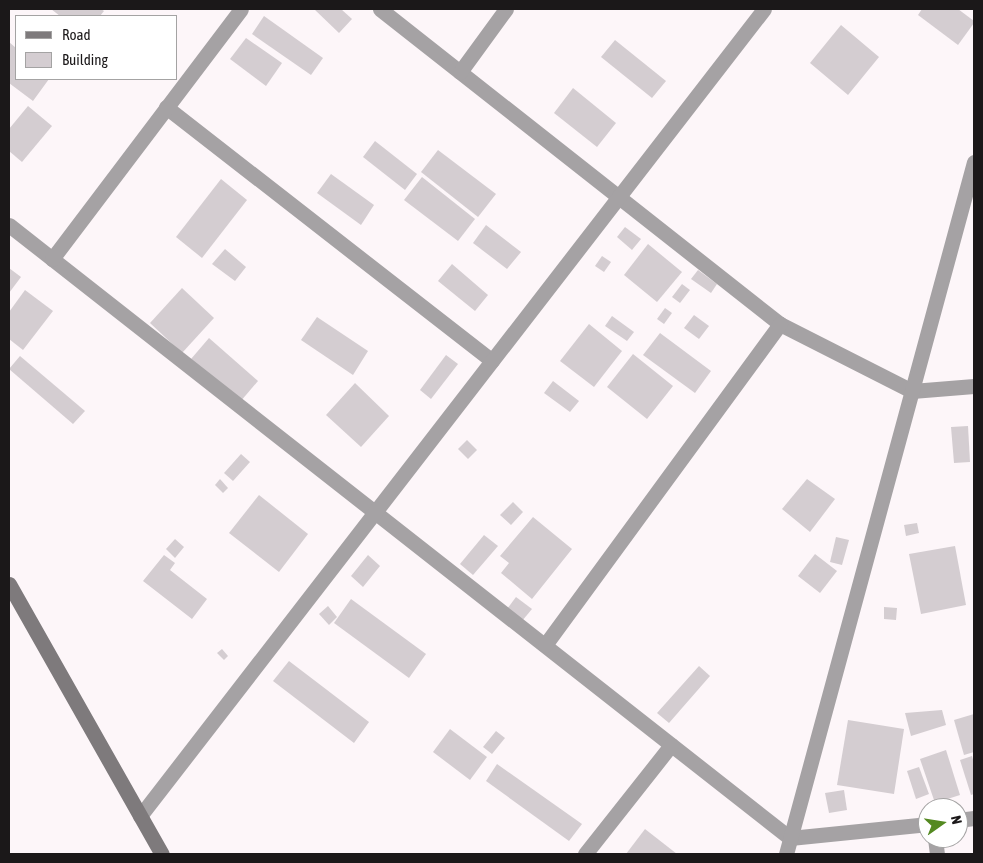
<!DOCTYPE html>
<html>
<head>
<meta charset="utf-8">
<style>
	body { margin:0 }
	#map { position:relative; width:983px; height:863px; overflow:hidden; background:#fdf6f9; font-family:"Asap Condensed",sans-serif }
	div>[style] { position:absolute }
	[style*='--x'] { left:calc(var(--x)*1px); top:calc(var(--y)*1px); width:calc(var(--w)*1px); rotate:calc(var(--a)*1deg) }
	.building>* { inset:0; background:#d4cdd1 }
	.street>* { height:15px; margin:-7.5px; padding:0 7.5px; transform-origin:7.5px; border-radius:7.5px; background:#a5a2a4 }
	.secondary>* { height:15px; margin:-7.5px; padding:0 7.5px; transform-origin:7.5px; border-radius:7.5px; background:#7e7a7c }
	span { translate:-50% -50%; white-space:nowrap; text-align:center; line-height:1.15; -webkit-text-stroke:5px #fff; paint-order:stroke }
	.frame { position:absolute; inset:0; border:10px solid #1b1819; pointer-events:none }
	.legend { position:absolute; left:15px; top:15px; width:162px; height:65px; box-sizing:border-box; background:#fff; border:1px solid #a4a3a3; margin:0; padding:6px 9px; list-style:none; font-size:15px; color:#1b1819 }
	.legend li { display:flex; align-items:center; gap:10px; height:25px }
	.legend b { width:25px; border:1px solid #a4a3a3 }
	.north { position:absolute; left:918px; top:798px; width:50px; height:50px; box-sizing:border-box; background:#fff; border:1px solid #a4a3a3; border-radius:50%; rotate:77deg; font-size:14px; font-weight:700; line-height:20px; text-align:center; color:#1b1819 }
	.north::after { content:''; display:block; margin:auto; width:18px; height:22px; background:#548921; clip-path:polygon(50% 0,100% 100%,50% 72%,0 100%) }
</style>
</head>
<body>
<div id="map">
	<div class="building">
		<div style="clip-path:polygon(51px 9px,101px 9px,104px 11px,100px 16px,60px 16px)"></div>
		<div style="clip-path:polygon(314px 9px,341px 9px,352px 19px,339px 33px)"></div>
		<div style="clip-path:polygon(922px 9px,958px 9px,974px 21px,974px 23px,958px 45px,918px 15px)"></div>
		<div style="clip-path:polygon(264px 16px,323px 58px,311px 75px,252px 34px)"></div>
		<div style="clip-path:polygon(841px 25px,879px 57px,848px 95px,810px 63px)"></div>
		<div style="clip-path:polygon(246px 38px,282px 63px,266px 86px,230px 59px)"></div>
		<div style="clip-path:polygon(615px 40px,666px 81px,652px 98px,601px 57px)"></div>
		<div style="clip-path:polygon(9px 42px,16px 48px,16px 79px,49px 79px,33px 101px,9px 83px)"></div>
		<div style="clip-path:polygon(573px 88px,616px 123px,597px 147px,554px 113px)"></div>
		<div style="clip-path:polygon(28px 106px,52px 126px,22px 162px,9px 151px,9px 129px)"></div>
		<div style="clip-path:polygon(375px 141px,417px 174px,405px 190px,363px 157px)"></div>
		<div style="clip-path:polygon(438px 150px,496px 194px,478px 217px,421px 172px)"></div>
		<div style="clip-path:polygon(331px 174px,374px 205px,361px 225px,317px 193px)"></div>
		<div style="clip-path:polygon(422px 177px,475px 219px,458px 241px,404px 200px)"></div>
		<div style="clip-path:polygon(221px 179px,247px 200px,202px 258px,176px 237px)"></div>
		<div style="clip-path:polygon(486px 225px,521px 252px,507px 269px,473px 243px)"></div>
		<div style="clip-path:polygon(625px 227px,641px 239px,632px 250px,617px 237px)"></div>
		<div style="clip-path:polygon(648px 244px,682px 272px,657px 302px,624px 275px)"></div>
		<div style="clip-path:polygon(225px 249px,246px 267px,235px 281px,212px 264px)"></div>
		<div style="clip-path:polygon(602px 256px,611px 262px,604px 272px,595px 266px)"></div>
		<div style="clip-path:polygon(452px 264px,488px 295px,475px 311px,438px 281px)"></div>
		<div style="clip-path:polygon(9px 268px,21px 277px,9px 293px)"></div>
		<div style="clip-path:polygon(698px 270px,717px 284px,711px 293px,691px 279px)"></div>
		<div style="clip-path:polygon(682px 284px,690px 290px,680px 303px,672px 297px)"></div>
		<div style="clip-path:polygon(182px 288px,214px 318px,182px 353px,150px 323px)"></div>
		<div style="clip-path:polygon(25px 290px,53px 311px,23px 350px,9px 339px,9px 312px)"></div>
		<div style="clip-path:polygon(665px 308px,672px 313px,664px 324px,657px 319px)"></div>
		<div style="clip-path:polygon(694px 315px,709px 326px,699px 339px,684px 328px)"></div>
		<div style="clip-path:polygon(612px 316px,634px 332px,627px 341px,605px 326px)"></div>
		<div style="clip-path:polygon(317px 317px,368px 351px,353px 375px,301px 340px)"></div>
		<div style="clip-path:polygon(589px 324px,622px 351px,594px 387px,560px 361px)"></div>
		<div style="clip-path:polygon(660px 333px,711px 371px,695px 393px,643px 355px)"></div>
		<div style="clip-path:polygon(209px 338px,258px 381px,240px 402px,191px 359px)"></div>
		<div style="clip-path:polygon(633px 354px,673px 386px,647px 419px,607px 387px)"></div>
		<div style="clip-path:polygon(446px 355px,458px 364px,431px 399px,420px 390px)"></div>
		<div style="clip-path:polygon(20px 356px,85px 411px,73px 424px,9px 369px)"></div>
		<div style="clip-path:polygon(553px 381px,579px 401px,570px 412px,544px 393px)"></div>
		<div style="clip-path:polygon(355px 383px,389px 416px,361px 447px,326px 415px)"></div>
		<div style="clip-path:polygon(968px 426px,970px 462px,954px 463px,951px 427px)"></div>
		<div style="clip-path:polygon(467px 440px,477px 450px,468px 459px,458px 449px)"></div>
		<div style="clip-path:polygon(241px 454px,250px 462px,233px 481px,224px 473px)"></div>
		<div style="clip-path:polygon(220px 479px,228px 488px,223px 493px,215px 485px)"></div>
		<div style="clip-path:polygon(807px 479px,835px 499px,810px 532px,782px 509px)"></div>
		<div style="clip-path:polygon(259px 495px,308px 534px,279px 572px,229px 533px)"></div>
		<div style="clip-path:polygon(513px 502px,523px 512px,511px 525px,500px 515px)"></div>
		<div style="clip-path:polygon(533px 517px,572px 549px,532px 599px,501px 573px,509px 563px,500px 556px)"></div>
		<div style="clip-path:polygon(917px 523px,919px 533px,906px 536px,904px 525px)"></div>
		<div style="clip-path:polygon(484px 535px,498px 546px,473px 575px,460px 564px)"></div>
		<div style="clip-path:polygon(836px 537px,849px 540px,842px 565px,830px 562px)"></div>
		<div style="clip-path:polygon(175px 539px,184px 547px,175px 558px,166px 549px)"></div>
		<div style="clip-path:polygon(955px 546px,966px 605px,921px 614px,909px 554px)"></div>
		<div style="clip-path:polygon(815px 554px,837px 571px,820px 593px,798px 576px)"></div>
		<div style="clip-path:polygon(164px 555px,175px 563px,170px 570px,207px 599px,192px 619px,143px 581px)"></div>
		<div style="clip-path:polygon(368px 555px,380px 566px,363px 587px,351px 576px)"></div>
		<div style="clip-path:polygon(516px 597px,532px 609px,522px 621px,507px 609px)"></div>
		<div style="clip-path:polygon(351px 599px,426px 654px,409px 678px,334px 623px)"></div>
		<div style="clip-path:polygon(328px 606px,337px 617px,329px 625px,319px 614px)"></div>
		<div style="clip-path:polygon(884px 607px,897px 608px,896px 620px,884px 619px)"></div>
		<div style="clip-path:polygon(222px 649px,228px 656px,224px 660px,217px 653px)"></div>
		<div style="clip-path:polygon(289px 661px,369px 722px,354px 743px,273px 681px)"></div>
		<div style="clip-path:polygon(699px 666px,710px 676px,669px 723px,657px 713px)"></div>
		<div style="clip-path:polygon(942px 710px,946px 725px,911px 736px,905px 713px)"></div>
		<div style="clip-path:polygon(974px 714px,974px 752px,964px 755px,954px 720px)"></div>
		<div style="clip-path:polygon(848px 720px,904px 729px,894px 794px,837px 785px)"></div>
		<div style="clip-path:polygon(450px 729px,487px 757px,470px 780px,433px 752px)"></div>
		<div style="clip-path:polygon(496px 731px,505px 738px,492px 754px,483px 747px)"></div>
		<div style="clip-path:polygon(946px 750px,960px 795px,935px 803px,920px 759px)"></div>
		<div style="clip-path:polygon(972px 756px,974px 763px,974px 794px,971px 795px,960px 760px)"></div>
		<div style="clip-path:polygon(497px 764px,582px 824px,569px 841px,486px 781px)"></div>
		<div style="clip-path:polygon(919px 767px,929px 794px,916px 799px,907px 771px)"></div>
		<div style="clip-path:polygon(844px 790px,847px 810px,829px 813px,825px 793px)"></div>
		<div style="clip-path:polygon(645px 829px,677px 854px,626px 854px)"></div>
	</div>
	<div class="street">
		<div style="--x:380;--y:9;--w:509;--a:38.22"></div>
		<div style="--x:780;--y:324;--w:148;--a:26.9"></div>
		<div style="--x:912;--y:391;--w:62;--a:-4.6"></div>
		<div style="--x:460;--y:72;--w:78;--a:-53.9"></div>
		<div style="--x:166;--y:107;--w:413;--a:37.9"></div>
		<div style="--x:9;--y:225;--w:993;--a:38.13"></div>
		<div style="--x:790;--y:838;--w:139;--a:-5.8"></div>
		<div style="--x:52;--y:259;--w:313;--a:-52.9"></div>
		<div style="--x:545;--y:645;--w:398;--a:-53.8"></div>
		<div style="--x:140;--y:816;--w:1020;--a:-52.29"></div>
		<div style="--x:958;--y:820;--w:16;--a:-7"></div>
		<div style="--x:935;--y:838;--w:16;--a:83"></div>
		<div style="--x:585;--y:854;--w:139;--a:-51.7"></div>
		<div style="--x:786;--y:854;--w:717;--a:-74.8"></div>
	</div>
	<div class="secondary">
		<div style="--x:9;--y:584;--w:310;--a:60.5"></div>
	</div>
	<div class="frame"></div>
	<ul class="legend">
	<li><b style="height:6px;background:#7e7a7c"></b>Road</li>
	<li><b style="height:14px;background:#d4cdd1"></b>Building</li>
	</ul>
	<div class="north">N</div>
</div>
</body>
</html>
